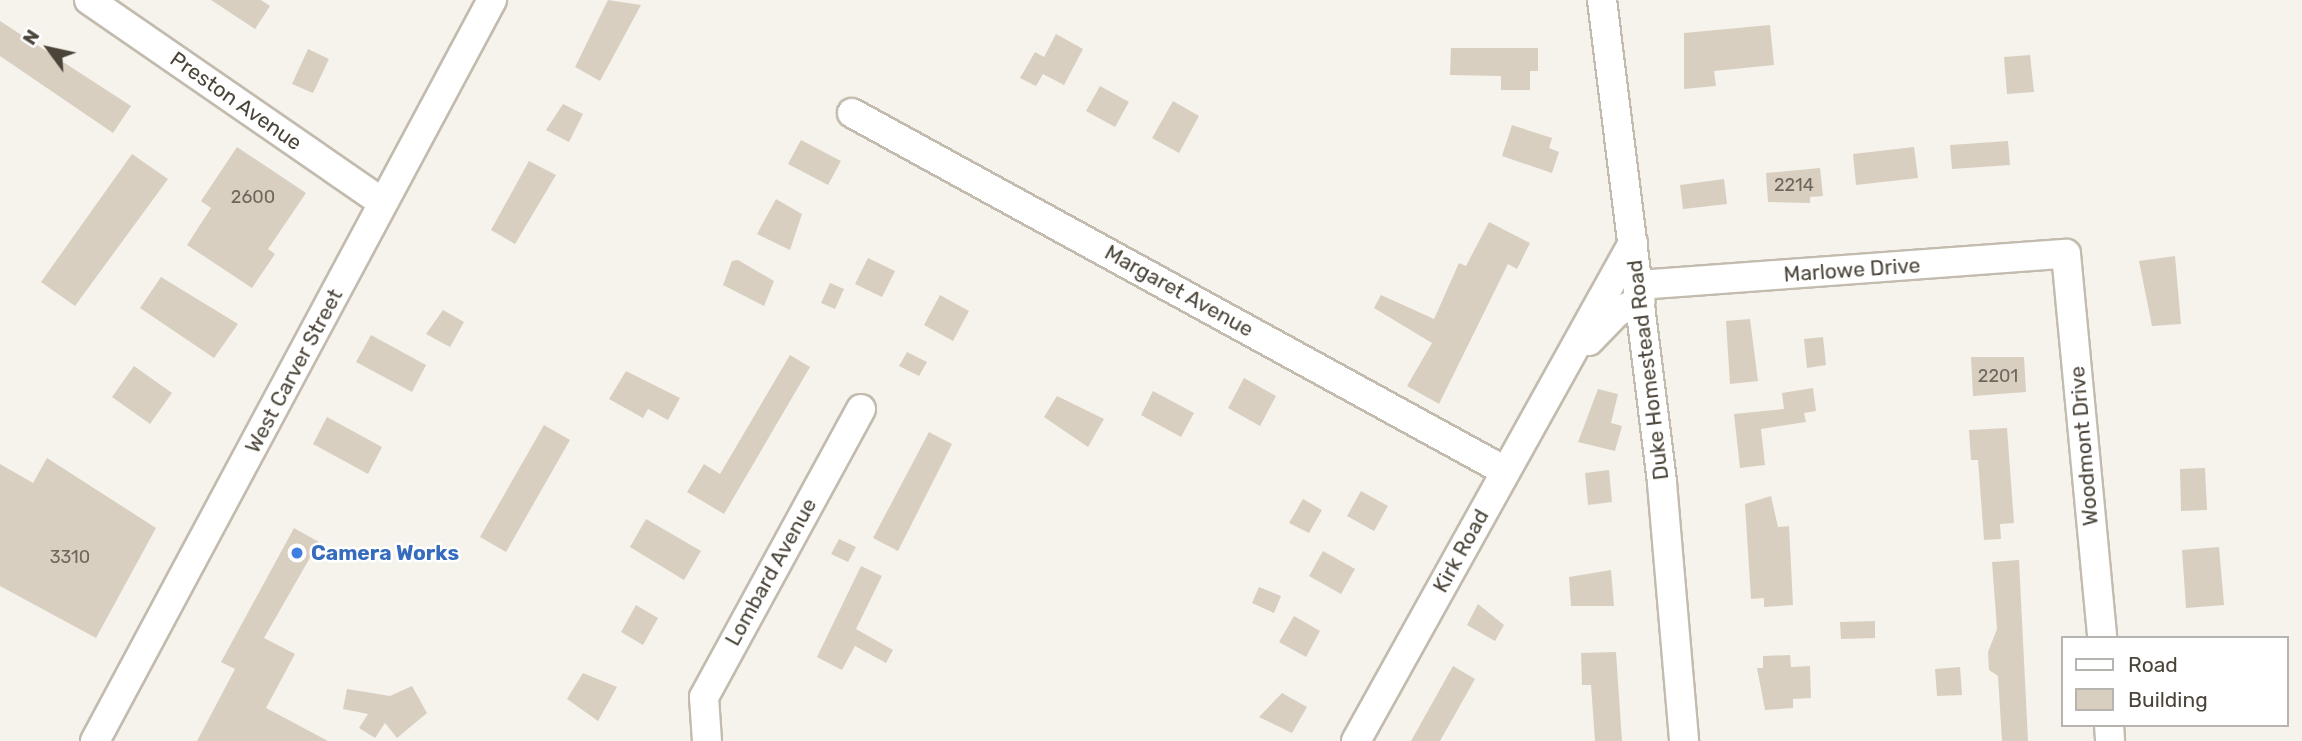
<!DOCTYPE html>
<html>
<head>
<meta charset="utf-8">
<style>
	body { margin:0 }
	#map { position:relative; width:2302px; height:741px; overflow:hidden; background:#f6f3ec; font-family:Rubik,sans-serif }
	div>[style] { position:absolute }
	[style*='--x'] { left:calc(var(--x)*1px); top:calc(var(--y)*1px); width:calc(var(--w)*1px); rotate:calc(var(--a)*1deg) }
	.building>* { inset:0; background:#d8cfc1 }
	.roads { filter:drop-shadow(2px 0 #c2bbae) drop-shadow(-2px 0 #c2bbae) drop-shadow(0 2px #c2bbae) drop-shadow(0 -2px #c2bbae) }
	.minor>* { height:28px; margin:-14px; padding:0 14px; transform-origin:14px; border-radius:14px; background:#fff }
	.dots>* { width:19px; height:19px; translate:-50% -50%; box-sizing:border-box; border:4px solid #fff; border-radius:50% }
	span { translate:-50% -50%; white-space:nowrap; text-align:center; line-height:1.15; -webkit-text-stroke:5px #fff; paint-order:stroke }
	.number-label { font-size:18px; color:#6e675b }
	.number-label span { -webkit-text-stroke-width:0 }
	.street-label { font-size:21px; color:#4b4439 }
	.shop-label { font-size:21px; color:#366cbe; font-weight:700 }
	.left { translate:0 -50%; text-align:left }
	.legend { position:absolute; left:2061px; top:636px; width:228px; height:91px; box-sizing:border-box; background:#fff; border:2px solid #b7b4b0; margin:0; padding:9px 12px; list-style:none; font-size:21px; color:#4b4439 }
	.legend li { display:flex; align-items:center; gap:14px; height:35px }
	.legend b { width:35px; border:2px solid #b7b4b0 }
	.north { position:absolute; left:14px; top:14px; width:70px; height:70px; -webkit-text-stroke:5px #fff; paint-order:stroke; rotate:303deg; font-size:19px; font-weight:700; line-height:28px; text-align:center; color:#4b4439 }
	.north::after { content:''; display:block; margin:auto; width:24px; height:32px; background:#4b4439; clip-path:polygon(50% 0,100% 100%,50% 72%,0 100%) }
</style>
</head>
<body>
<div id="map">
	<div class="building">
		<div style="clip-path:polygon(211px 0,261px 0,270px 6px,255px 29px)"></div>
		<div style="clip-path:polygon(608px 0,641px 5px,600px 81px,575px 67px)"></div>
		<div style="clip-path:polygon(0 21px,131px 106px,113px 133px,0 56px)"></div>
		<div style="clip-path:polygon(1770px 25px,1774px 65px,1714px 71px,1716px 86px,1684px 89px,1684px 33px)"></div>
		<div style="clip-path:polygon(1056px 34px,1083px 49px,1064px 85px,1043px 74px,1036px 86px,1020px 78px,1035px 52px,1044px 57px)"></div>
		<div style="clip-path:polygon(1451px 48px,1538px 48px,1538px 71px,1530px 71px,1530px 90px,1501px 90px,1501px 76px,1450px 75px)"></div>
		<div style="clip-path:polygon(308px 49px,329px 59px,313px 93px,292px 84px)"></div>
		<div style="clip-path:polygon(2030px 55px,2034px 92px,2007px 94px,2004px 57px)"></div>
		<div style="clip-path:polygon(1100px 86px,1129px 102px,1115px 127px,1086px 111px)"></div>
		<div style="clip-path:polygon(1173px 101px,1199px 116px,1179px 153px,1152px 138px)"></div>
		<div style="clip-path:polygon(563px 104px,583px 114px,569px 142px,546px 130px)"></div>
		<div style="clip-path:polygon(1512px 125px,1552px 138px,1549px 148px,1559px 152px,1552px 173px,1502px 156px)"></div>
		<div style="clip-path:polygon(801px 140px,841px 161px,828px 185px,788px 164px)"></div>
		<div style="clip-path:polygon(2008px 141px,2010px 165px,1952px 169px,1950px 145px)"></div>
		<div style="clip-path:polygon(237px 147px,306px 193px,268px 249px,275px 254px,252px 288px,187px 245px,211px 208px,201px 201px)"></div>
		<div style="clip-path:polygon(1914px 147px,1918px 178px,1856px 185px,1853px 154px)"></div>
		<div style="clip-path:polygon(132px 154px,168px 179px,75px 306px,41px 282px)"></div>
		<div style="clip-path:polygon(529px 161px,556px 175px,515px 244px,491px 230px)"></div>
		<div style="clip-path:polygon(1820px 168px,1823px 196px,1810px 197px,1810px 203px,1768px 202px,1766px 173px)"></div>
		<div style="clip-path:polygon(1724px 179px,1727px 204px,1683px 209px,1680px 185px)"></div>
		<div style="clip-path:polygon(776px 199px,802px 214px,790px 250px,757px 234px)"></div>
		<div style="clip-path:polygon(1489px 222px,1530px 243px,1517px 269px,1508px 264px,1439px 404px,1407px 386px,1432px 343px,1374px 308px,1381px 295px,1434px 319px,1459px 263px,1466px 266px)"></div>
		<div style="clip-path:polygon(2175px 256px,2181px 324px,2152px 326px,2139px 261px)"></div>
		<div style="clip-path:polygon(868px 258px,895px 271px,882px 297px,855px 284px)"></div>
		<div style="clip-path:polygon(738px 260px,774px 281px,764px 306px,723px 285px,732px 261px)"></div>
		<div style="clip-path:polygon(161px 277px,238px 324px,214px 358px,140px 308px)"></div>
		<div style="clip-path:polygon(830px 283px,844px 289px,835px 309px,821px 303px)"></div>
		<div style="clip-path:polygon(940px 295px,969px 311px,953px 341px,924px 325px)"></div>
		<div style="clip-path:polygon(443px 310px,464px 322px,450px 347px,426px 334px)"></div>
		<div style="clip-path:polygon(1750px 319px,1758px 381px,1730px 384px,1726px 321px)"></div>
		<div style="clip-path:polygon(371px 335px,426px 365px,412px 392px,356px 362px)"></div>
		<div style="clip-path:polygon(1823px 337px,1826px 365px,1807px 368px,1804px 339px)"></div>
		<div style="clip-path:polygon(907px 352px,927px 362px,919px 376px,899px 366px)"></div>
		<div style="clip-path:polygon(790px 355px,810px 367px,724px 514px,687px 492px,704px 464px,720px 474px)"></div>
		<div style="clip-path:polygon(1971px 357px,2024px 357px,2026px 392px,1973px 396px)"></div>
		<div style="clip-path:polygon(134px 366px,172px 393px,150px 424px,112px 397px)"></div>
		<div style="clip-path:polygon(626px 371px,680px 398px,668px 420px,648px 409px,643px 418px,609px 399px)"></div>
		<div style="clip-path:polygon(1244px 378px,1276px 396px,1260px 426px,1228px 408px)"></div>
		<div style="clip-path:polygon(1813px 388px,1816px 411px,1804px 413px,1806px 422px,1761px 429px,1765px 465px,1740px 468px,1734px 414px,1784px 409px,1782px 393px)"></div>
		<div style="clip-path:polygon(1598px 389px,1618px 394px,1611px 423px,1622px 426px,1615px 451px,1578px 442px)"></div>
		<div style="clip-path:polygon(1153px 391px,1194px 413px,1181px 437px,1141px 415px)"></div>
		<div style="clip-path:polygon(1057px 396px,1104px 419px,1088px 447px,1044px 417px)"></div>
		<div style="clip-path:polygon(327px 417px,382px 447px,368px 474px,313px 444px)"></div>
		<div style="clip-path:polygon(544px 425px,570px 440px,506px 552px,480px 537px)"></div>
		<div style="clip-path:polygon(2007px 428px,2014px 523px,2000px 524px,2001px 539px,1984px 540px,1978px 460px,1971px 460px,1969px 430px)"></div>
		<div style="clip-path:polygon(929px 432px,952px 444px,898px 551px,873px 538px)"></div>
		<div style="clip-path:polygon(47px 458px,156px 528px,96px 638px,0 586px,0 464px,33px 483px)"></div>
		<div style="clip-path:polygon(2205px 468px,2207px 510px,2181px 511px,2180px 469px)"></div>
		<div style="clip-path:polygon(1609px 470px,1612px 502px,1588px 505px,1585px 473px)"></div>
		<div style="clip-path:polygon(1361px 491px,1388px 506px,1374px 531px,1347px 516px)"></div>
		<div style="clip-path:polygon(1771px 496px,1778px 527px,1789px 526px,1793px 605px,1764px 607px,1764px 598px,1751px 599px,1745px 504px)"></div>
		<div style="clip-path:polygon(1303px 499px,1322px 510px,1309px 533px,1289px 523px)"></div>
		<div style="clip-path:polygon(646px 519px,701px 551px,684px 580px,630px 547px)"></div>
		<div style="clip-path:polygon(294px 528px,319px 542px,264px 638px,295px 654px,266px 708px,328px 741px,197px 741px,235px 669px,221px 662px)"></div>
		<div style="clip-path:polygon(839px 539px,856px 547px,848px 562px,831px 554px)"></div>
		<div style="clip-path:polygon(2219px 547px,2224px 605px,2186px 608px,2182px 550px)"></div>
		<div style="clip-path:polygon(1323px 551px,1355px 569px,1341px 594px,1309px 576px)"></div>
		<div style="clip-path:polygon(2019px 560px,2028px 741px,2002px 741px,1998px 676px,1989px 670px,1988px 652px,1997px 629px,1992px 562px)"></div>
		<div style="clip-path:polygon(861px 566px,882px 576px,856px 629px,893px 650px,886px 663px,855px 646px,842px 670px,817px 657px)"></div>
		<div style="clip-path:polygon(1611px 570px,1614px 606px,1571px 606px,1569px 577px)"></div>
		<div style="clip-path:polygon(1259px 587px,1281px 596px,1274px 613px,1252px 603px)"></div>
		<div style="clip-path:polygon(1478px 604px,1504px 625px,1495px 641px,1467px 625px)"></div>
		<div style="clip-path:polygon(636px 605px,658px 618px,643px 645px,621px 632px)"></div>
		<div style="clip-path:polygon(1294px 616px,1320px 631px,1306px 657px,1279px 642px)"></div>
		<div style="clip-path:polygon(1875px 621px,1875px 638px,1841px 639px,1840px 622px)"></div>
		<div style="clip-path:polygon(1616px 652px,1622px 741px,1595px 741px,1591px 685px,1582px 685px,1581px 653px)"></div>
		<div style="clip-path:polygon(1790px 655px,1791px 667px,1810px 666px,1811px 698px,1793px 699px,1793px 708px,1765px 710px,1757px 668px,1763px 668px,1763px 656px)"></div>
		<div style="clip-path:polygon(1453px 666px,1475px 679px,1440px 741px,1411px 741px)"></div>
		<div style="clip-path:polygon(1960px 667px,1962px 695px,1937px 696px,1935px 669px)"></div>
		<div style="clip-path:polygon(583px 673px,617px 687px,598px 721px,567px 699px)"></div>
		<div style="clip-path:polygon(412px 686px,427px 713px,397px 738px,385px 723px,375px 738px,359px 728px,368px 714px,343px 709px,347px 689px,390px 696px)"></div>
		<div style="clip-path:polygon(1282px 693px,1307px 707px,1292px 733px,1259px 717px)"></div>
	</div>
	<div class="roads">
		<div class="minor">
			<div style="--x:89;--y:0;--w:357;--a:34.6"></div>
			<div style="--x:1602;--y:0;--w:487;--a:82.9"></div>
			<div style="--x:1662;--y:483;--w:259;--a:85.1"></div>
			<div style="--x:852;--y:113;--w:745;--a:28.73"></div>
			<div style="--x:1639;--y:285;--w:428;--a:-4.2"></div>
			<div style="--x:2066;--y:254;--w:386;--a:84.6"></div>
			<div style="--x:1589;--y:341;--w:40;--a:-46"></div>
			<div style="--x:1617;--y:312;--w:26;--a:-25"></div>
			<div style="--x:2109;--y:725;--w:16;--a:86"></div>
			<div style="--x:95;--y:741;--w:841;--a:-61.82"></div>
			<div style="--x:707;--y:741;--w:44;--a:-93.9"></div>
			<div style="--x:704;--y:697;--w:328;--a:-61.4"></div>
			<div style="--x:1356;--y:741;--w:570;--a:-60.92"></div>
		</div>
	</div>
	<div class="dots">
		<div style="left:297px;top:553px;background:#3f7fe0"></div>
	</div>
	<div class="number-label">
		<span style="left:1794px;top:185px">2214</span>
		<span style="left:253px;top:197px">2600</span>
		<span style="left:1998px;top:376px">2201</span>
		<span style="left:70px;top:557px">3310</span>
	</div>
	<div class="street-label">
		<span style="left:236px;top:101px;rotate:35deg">Preston Avenue</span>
		<span style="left:1852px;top:270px;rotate:-4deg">Marlowe Drive</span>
		<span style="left:1179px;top:291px;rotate:29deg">Margaret Avenue</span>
		<span style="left:1648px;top:370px;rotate:-97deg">Duke Homestead Road</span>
		<span style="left:294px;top:371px;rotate:-62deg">West Carver Street</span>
		<span style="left:2084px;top:446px;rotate:-95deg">Woodmont Drive</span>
		<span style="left:1461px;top:551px;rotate:-61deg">Kirk Road</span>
		<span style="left:771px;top:572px;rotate:-61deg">Lombard Avenue</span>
	</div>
	<div class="shop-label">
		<span class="left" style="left:311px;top:553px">Camera Works</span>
	</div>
	<ul class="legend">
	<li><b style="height:9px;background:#fff"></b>Road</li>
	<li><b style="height:19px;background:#d8cfc1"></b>Building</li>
	</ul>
	<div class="north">N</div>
</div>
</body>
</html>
